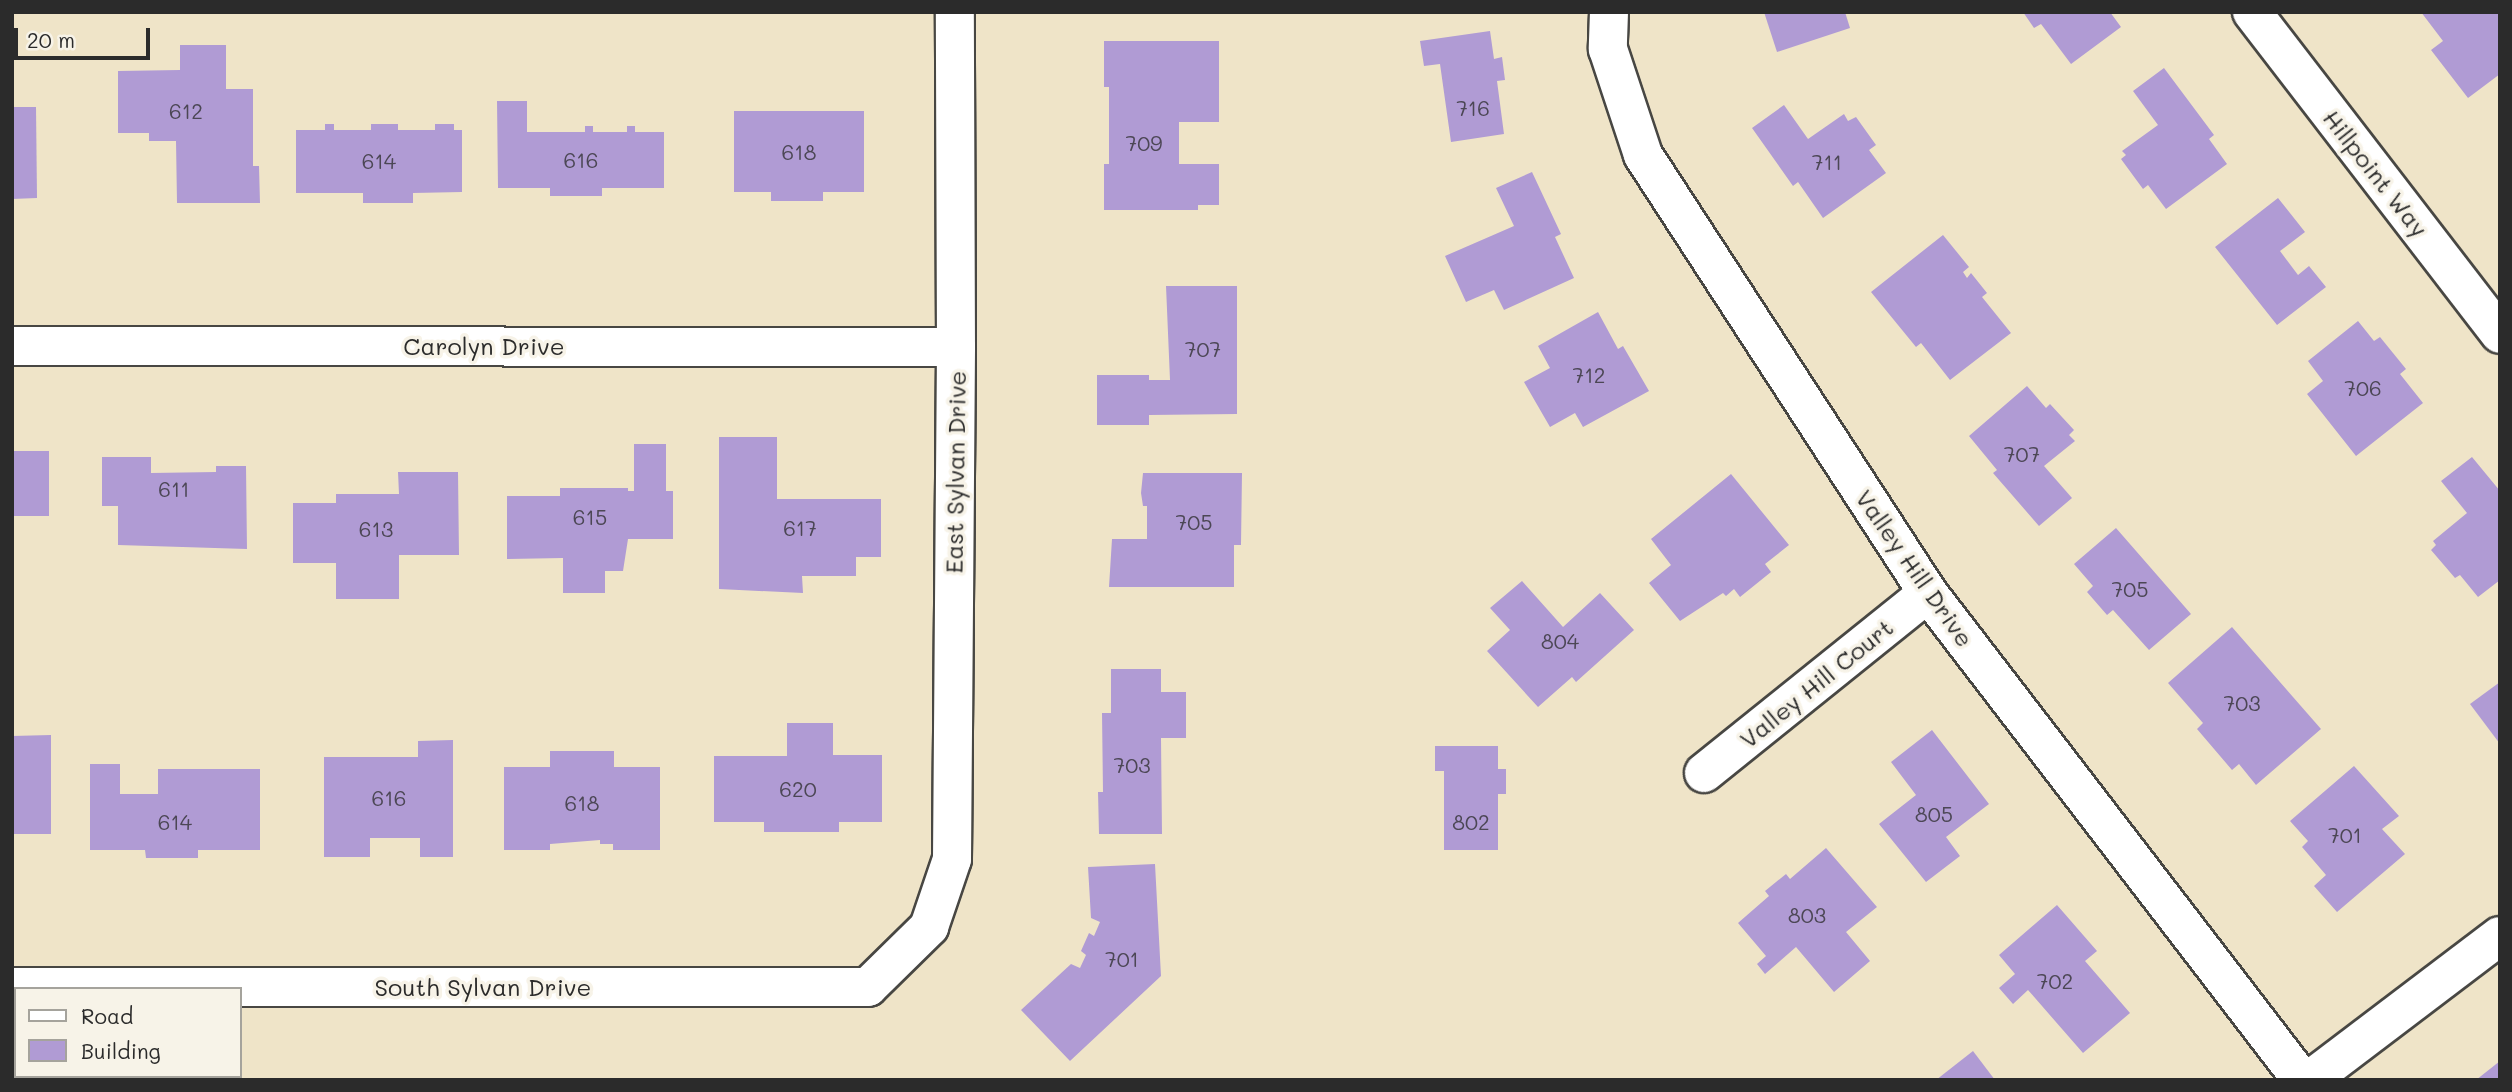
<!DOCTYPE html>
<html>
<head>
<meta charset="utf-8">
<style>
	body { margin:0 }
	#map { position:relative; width:2512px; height:1092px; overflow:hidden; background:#efe4c8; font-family:Mali,sans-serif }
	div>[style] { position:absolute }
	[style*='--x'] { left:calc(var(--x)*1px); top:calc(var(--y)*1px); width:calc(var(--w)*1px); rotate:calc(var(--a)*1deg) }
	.building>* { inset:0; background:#b09bd4 }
	.roads { filter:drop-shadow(2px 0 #484743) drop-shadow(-2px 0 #484743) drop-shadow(0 2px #484743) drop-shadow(0 -2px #484743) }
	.minor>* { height:38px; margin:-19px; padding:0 19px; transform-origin:19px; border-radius:19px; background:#fff }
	span { translate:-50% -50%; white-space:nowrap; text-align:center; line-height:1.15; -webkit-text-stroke:7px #f7f3e8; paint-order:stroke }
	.number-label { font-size:21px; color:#4c4755 }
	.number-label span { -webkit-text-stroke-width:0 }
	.street-label { font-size:24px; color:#2b2b2b }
	.frame { position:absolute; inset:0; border:14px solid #2b2b2b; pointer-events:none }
	.legend { position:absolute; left:14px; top:987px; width:228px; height:91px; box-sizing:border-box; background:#f7f3e8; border:2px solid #a5a39c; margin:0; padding:9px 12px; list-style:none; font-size:21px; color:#2b2b2b }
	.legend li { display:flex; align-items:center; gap:14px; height:35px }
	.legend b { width:35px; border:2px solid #a5a39c }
	.scale { position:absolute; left:14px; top:28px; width:136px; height:32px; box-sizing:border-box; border:4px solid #2b2b2b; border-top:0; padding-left:9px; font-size:21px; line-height:24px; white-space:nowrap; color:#2b2b2b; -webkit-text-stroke:5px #f7f3e8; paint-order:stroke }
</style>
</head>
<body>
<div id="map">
	<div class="building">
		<div style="clip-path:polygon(1764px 12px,1845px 12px,1850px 28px,1777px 52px)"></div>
		<div style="clip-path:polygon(2023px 12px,2110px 12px,2121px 27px,2071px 64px,2041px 24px,2034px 28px)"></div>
		<div style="clip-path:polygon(2421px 12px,2500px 12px,2500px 74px,2468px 98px,2431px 50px,2443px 41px)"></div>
		<div style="clip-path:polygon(1490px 31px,1494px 59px,1502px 57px,1505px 80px,1497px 81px,1504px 134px,1451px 142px,1440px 64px,1424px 66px,1420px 41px)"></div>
		<div style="clip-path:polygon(1104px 41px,1219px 41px,1219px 122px,1179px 122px,1179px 164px,1219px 164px,1219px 205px,1198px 205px,1198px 210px,1104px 210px,1104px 164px,1109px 164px,1109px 87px,1104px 87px)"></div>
		<div style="clip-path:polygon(180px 45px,226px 45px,226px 89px,253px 89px,253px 166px,259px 166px,260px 203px,177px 203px,176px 141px,149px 141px,149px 133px,118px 133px,118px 71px,180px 70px)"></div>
		<div style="clip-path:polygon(2164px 68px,2214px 135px,2209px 139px,2227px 164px,2166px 209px,2148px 185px,2143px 189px,2121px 159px,2126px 155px,2122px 151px,2158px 125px,2133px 91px)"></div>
		<div style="clip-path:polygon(497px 101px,527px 101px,527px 132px,585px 132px,585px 126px,593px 126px,593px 132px,627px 132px,627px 126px,635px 126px,635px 132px,664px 132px,664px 188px,602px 188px,602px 196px,550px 196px,550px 188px,498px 188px)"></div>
		<div style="clip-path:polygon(1784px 105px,1808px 139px,1844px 114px,1848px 121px,1856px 117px,1876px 145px,1869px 150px,1886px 173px,1823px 218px,1798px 182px,1793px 186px,1752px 128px)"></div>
		<div style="clip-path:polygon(12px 107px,36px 107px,37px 198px,12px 199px)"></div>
		<div style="clip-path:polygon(734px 111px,864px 111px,864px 192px,823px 192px,823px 201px,771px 201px,771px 192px,734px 192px)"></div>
		<div style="clip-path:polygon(325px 124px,334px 124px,334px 130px,371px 130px,371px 124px,398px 124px,398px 130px,435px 130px,435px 124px,454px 124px,454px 130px,462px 130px,462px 192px,413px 193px,413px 203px,363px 203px,363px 193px,296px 193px,296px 130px,325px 130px)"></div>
		<div style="clip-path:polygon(1532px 172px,1561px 234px,1555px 237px,1574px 278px,1504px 310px,1494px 290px,1466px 302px,1445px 256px,1514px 226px,1496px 188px)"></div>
		<div style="clip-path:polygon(2278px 198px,2305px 232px,2280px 251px,2298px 275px,2309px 266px,2326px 287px,2277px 325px,2215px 247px)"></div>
		<div style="clip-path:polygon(1943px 235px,1969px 267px,1963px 272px,1967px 278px,1971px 273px,1987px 293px,1982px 297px,2011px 333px,1950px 380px,1921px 343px,1916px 347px,1871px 292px)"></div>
		<div style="clip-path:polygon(1166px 286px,1237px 286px,1237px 414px,1149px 415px,1149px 425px,1097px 425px,1097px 375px,1149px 375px,1149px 380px,1170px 380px)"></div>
		<div style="clip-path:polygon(1598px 312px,1618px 349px,1623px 346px,1649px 391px,1583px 427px,1575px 413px,1550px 427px,1524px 382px,1550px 368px,1538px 346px)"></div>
		<div style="clip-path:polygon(2358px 321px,2374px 341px,2380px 337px,2406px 369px,2400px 374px,2423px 403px,2356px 456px,2307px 394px,2323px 381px,2308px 361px)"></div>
		<div style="clip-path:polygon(2027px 386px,2046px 408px,2050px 404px,2074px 430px,2069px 435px,2075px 441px,2044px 466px,2072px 498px,2039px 526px,1993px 473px,1997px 470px,1969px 436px)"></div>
		<div style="clip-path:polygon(719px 437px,777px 437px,777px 499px,881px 499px,881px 557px,856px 557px,856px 576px,802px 576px,803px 593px,719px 589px)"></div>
		<div style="clip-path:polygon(634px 444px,666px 444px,666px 491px,673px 491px,673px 539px,628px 539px,623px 571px,605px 571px,605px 593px,563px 593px,563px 558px,507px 559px,507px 496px,560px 496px,560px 488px,628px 488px,628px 491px,634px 491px)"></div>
		<div style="clip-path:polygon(12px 451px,49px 451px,49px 516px,12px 516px)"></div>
		<div style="clip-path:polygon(102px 457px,151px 457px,151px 473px,216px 472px,216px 466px,246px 466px,247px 549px,118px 545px,118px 506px,102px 506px)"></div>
		<div style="clip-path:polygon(2472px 457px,2500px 491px,2500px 580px,2478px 597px,2460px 575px,2455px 578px,2431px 550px,2436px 545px,2433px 541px,2467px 513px,2441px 481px)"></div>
		<div style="clip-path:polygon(398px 472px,458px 472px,459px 555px,399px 555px,399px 599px,336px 599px,336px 563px,293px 563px,293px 503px,336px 503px,336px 494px,399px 494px)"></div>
		<div style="clip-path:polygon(1143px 473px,1242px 473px,1241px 545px,1234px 545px,1234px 587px,1109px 587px,1112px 539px,1147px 539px,1147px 506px,1143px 506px,1141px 493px)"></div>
		<div style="clip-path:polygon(1731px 474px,1789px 545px,1765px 564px,1771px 572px,1740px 597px,1734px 589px,1726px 596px,1723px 593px,1680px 621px,1649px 583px,1671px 565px,1651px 539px)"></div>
		<div style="clip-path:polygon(2116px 528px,2191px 614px,2149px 650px,2113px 610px,2107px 615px,2087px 592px,2093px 586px,2074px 564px)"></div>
		<div style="clip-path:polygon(1522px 581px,1563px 627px,1600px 593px,1634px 630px,1576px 682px,1572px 677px,1538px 707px,1487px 651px,1510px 630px,1490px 608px)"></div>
		<div style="clip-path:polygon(2232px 627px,2321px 729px,2256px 785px,2239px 764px,2232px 770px,2197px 729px,2203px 723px,2168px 683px)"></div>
		<div style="clip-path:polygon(1111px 669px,1161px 669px,1161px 692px,1186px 692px,1186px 738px,1161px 738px,1162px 834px,1099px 834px,1098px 792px,1103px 792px,1102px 713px,1111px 713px)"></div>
		<div style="clip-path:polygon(2500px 682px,2500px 744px,2470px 704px)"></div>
		<div style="clip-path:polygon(787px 723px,833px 723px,833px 755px,882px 755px,882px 822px,839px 822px,839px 832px,764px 832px,764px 822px,714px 822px,714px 756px,787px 756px)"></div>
		<div style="clip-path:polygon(1932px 730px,1989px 804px,1946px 837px,1960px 856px,1926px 882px,1879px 824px,1916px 795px,1891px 762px)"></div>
		<div style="clip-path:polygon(51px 735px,51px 834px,12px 834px,12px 736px)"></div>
		<div style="clip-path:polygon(453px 740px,453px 857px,420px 857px,420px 838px,370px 838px,370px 857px,324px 857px,324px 757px,418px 757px,418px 741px)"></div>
		<div style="clip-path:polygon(1435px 746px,1498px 746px,1498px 769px,1506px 769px,1506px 794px,1498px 794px,1498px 850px,1444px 850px,1444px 771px,1435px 771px)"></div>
		<div style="clip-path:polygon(550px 751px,614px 751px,614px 767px,660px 767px,660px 850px,613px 850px,613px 844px,600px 844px,600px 840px,550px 844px,550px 850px,504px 850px,504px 767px,550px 767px)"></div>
		<div style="clip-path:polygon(90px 764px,120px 764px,120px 794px,158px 794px,158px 769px,260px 769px,260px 850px,198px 850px,198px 858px,146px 858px,145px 850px,90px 850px)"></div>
		<div style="clip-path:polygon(2354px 766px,2399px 816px,2382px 829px,2405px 854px,2337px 912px,2314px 886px,2326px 875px,2302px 847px,2308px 841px,2290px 821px)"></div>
		<div style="clip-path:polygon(1826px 848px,1877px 907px,1846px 932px,1870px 961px,1834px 992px,1796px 947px,1765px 974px,1757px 964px,1766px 956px,1738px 923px,1769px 896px,1765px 891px,1786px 874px,1790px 879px)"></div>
		<div style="clip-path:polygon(1155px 864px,1161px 976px,1070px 1061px,1021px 1010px,1071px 964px,1080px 968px,1086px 955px,1081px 951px,1089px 933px,1094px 936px,1100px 922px,1091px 918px,1088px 867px)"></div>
		<div style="clip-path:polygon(2057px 905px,2097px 951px,2085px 961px,2130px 1013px,2083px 1053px,2028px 990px,2013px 1004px,1999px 988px,2015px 974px,1999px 955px)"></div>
		<div style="clip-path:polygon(1973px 1051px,1995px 1080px,1936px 1080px)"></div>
		<div style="clip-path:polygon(2500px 1061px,2500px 1080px,2476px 1080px)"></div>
	</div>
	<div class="roads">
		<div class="minor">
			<div style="--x:1609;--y:12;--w:37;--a:92"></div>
			<div style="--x:1608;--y:49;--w:112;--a:71.7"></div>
			<div style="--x:1643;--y:155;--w:523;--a:56.95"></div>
			<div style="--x:1928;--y:593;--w:614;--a:52.48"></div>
			<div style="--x:2252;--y:12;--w:406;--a:52.4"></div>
			<div style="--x:12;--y:346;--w:944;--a:0.06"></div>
			<div style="--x:1704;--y:773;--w:287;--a:-38.8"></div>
			<div style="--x:12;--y:987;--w:856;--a:0"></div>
			<div style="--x:868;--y:987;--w:86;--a:-44.5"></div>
			<div style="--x:929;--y:927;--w:72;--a:-71.3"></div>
			<div style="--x:952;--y:859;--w:512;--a:-89.55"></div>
			<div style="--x:956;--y:347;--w:335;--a:-90.2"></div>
			<div style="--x:2310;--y:1080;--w:238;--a:-37.2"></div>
		</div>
	</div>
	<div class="number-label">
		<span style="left:1473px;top:108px">716</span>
		<span style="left:186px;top:111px">612</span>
		<span style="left:1144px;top:143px">709</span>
		<span style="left:799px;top:152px">618</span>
		<span style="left:581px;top:160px">616</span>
		<span style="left:379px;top:161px">614</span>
		<span style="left:1827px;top:162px">711</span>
		<span style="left:1203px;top:349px">707</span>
		<span style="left:1589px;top:375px">712</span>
		<span style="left:2363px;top:388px">706</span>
		<span style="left:2022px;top:454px">707</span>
		<span style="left:174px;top:489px">611</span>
		<span style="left:590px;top:517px">615</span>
		<span style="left:1194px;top:522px">705</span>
		<span style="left:800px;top:528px">617</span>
		<span style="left:376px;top:529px">613</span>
		<span style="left:2130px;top:589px">705</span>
		<span style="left:1560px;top:641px">804</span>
		<span style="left:2242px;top:703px">703</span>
		<span style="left:1132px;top:765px">703</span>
		<span style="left:798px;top:789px">620</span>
		<span style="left:389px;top:798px">616</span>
		<span style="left:582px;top:803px">618</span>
		<span style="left:1934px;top:814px">805</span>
		<span style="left:175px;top:822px">614</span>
		<span style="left:1471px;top:822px">802</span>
		<span style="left:2345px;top:835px">701</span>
		<span style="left:1807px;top:915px">803</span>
		<span style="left:1122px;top:959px">701</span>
		<span style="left:2055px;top:981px">702</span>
	</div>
	<div class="street-label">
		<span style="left:2376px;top:173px;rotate:52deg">Hillpoint Way</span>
		<span style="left:484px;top:346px">Carolyn Drive</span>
		<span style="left:955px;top:472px;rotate:-89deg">East Sylvan Drive</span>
		<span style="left:1915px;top:568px;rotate:55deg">Valley Hill Drive</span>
		<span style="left:1816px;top:683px;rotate:-39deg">Valley Hill Court</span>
		<span style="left:483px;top:987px">South Sylvan Drive</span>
	</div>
	<div class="frame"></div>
	<ul class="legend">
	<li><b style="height:9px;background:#fff"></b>Road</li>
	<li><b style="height:19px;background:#b09bd4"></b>Building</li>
	</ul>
	<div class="scale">20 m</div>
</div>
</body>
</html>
